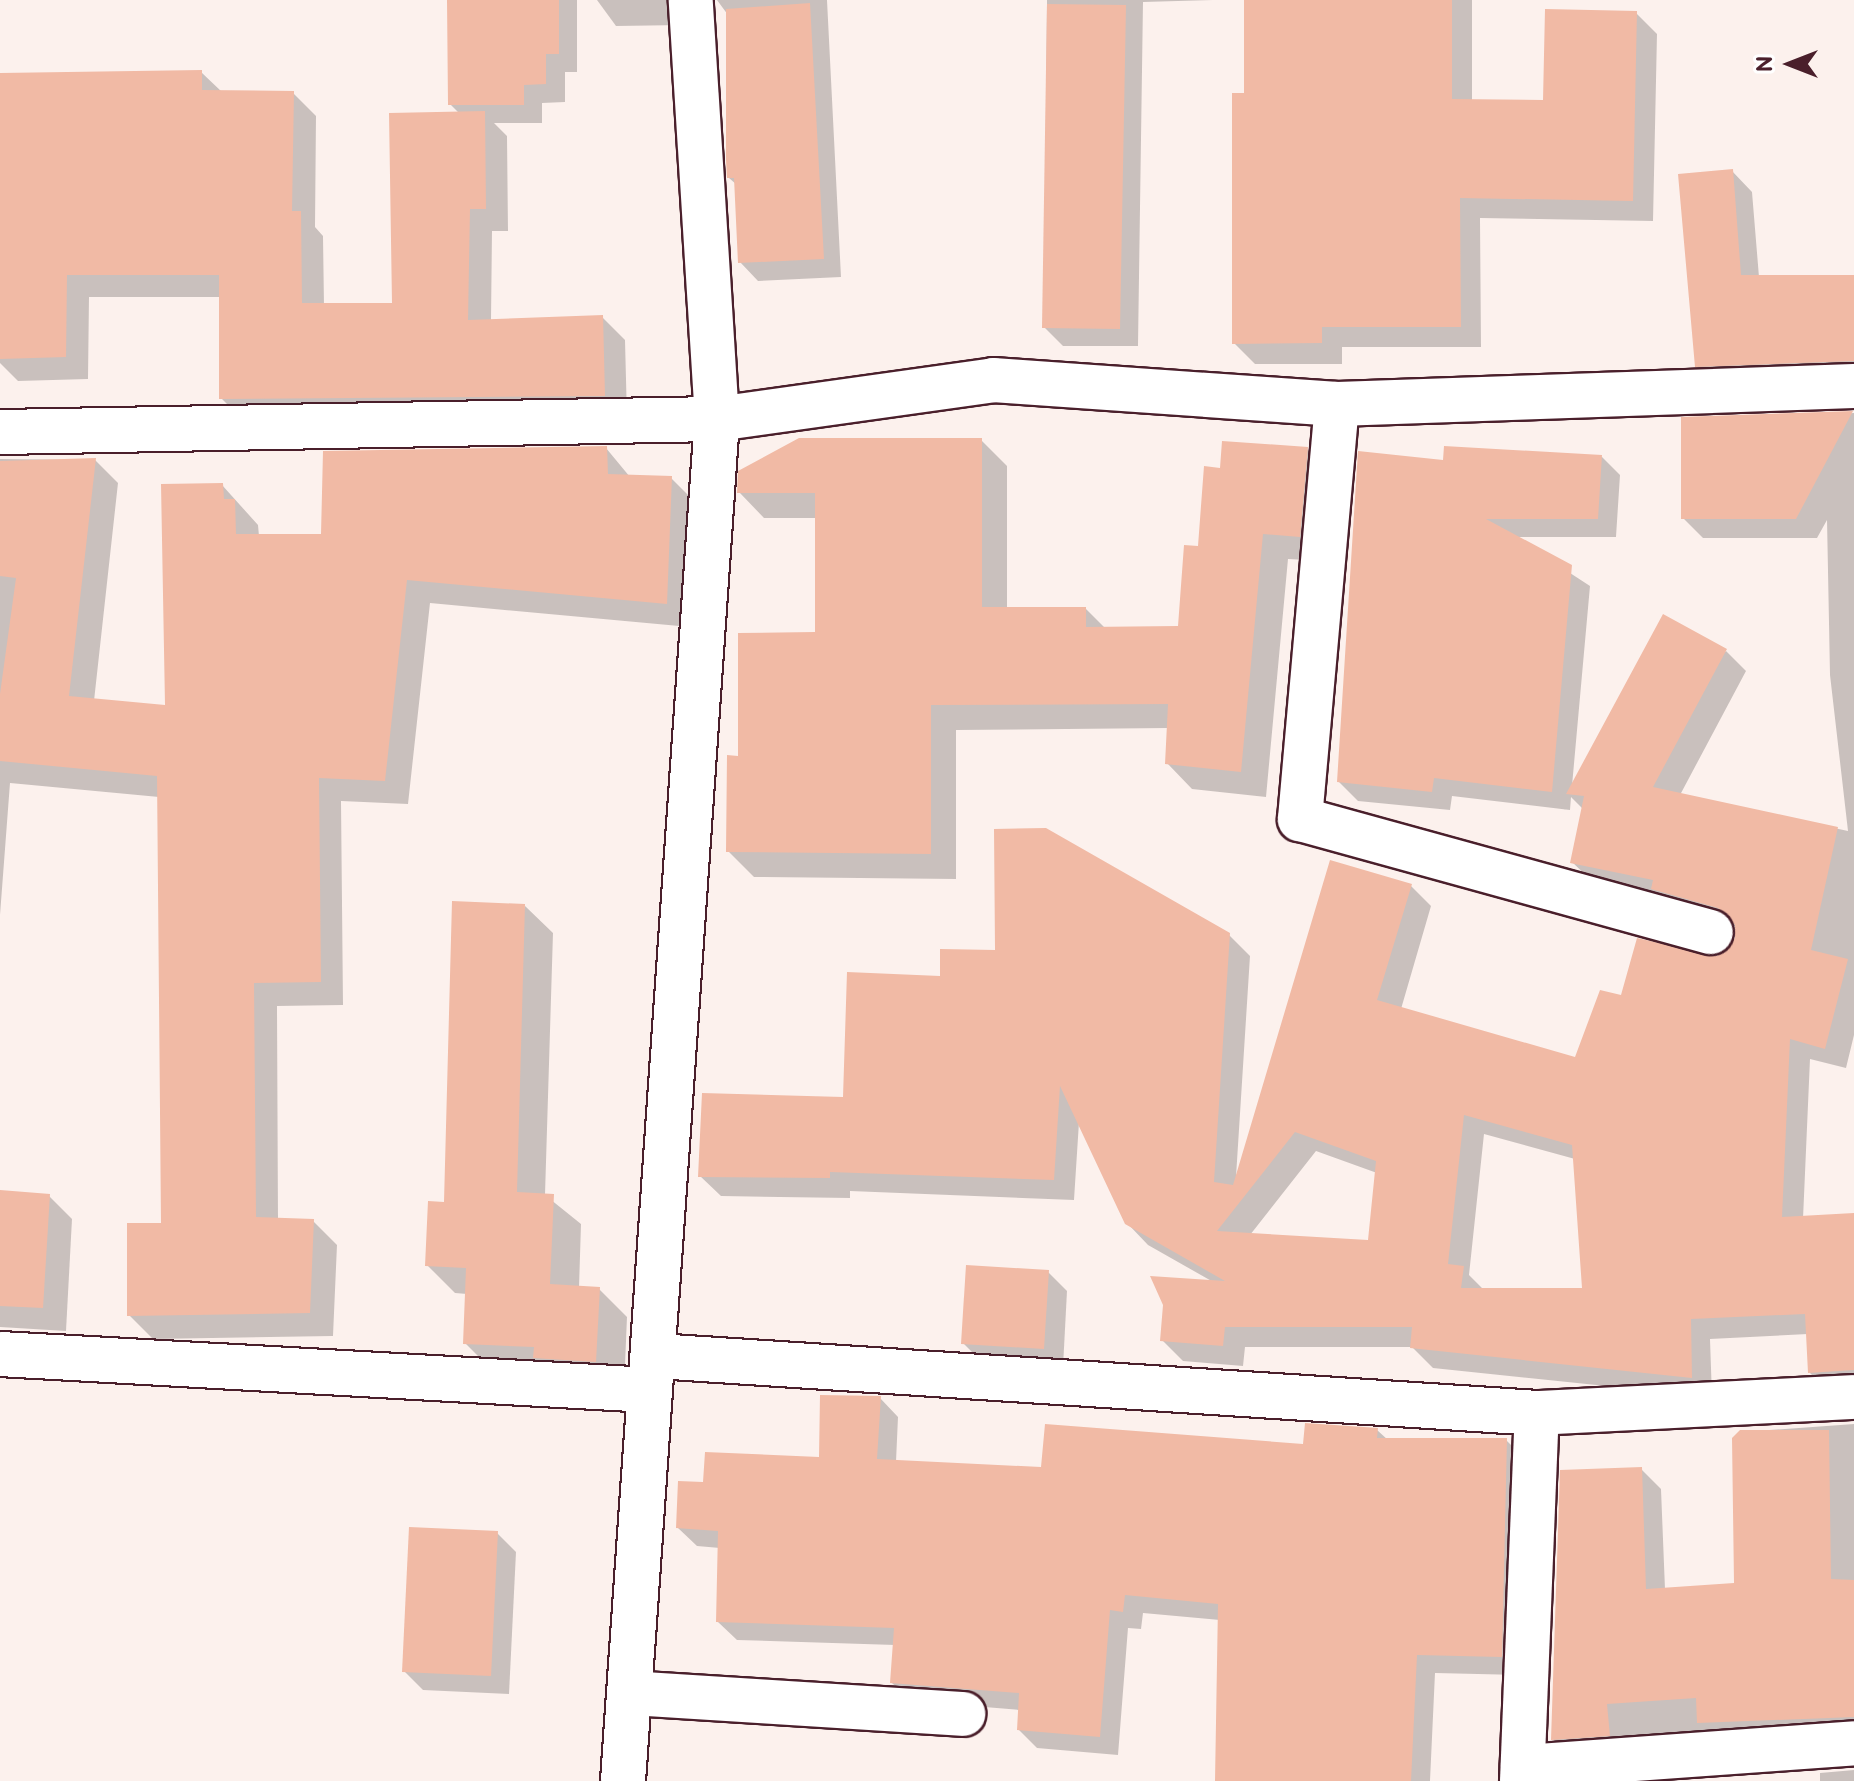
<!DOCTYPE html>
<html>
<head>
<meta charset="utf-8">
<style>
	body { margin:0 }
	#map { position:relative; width:1854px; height:1781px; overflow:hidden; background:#fcf1ed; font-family:"Balsamiq Sans",sans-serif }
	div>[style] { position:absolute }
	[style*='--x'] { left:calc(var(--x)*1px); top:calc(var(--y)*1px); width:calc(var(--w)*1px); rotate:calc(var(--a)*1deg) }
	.shadow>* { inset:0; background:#0003 }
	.building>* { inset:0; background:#f1baa5 }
	.roads { filter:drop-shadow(2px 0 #4a1f2b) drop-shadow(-2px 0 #4a1f2b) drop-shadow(0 2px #4a1f2b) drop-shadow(0 -2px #4a1f2b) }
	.minor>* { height:44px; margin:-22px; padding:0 22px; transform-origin:22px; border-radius:22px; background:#fff }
	.tertiary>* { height:44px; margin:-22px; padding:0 22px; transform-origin:22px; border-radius:22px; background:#fff }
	span { translate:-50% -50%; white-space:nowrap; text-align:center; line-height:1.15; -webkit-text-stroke:6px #fff; paint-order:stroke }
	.north { position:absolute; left:1750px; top:24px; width:80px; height:80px; -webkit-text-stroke:6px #fff; paint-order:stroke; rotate:270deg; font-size:22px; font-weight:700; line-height:32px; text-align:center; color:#4a1f2b }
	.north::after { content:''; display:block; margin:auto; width:28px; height:36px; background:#4a1f2b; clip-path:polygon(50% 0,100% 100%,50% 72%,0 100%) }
</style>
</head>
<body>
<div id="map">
	<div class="shadow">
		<div style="clip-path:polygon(449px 0,577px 0,577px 72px,565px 72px,565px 102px,542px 103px,542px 123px,494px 123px,507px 136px,508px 231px,492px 231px,491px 321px,602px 317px,625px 340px,627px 418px,244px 421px,221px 398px,221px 297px,89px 297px,88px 379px,18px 381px,0 363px,0 118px,201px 72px,222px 92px,293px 93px,316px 116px,315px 227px,323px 236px,324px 305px,394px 305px,460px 114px,450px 104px)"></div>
		<div style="clip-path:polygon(597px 0,697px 0,684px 25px,616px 26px)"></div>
		<div style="clip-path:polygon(717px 0,827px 0,841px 277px,758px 281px,740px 262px,737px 185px,729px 178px,728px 15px)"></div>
		<div style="clip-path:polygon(1047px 0,1213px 0,1143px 2px,1138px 346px,1063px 346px,1044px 327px)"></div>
		<div style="clip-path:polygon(1379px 0,1472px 0,1472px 101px,1545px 102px,1636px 13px,1657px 34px,1653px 221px,1480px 218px,1481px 347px,1342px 347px,1342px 364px,1255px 364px,1234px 343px,1246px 95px)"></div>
		<div style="clip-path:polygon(1732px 171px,1752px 192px,1759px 277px,1854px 277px,1854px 381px,1717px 386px,1697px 366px)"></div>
		<div style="clip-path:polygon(evenodd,1854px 413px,1854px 1035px,1846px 1068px,1810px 1059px,1803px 1219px,1854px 1219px,1854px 1394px,1831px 1394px,1810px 1373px,1808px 1334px,1710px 1339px,1712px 1397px,1433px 1368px,1412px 1347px,1245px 1347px,1243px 1366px,1183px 1361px,1162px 1340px,1215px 1283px,1148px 1245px,1127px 1223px,1079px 1122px,1074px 1200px,850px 1191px,850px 1198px,721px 1196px,700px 1176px,845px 1100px,942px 978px,997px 952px,1229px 935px,1250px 956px,1236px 1177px,1411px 886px,1431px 906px,1401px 1009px,1577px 1060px,1622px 998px,1717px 958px,1737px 939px,1737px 927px,1593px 882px,1572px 862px,1583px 809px,1571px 797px,1570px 810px,1452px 796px,1450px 810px,1358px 801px,1339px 782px,1444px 462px,1602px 457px,1620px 475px,1616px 537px,1515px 537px,1590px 586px,1572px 786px,1726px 651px,1746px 671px,1680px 795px,1848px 831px,1830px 675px,1827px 520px,1817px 538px,1703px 538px,1683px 518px,1683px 419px,1854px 413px,1484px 1134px,1575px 1159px,1584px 1290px,1483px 1289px,1469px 1275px,1484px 1134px,1854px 413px,1316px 1151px,1377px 1173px,1370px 1242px,1250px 1235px,1316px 1151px)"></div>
		<div style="clip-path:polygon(981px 440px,1007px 466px,1007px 609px,1086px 609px,1105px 628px,1180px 628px,1222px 470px,1307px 449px,1333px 475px,1325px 561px,1288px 559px,1266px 797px,1192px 789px,1167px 763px,1169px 728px,956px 730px,956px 879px,754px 877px,728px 851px,740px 758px,817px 634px,817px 518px,764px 518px,739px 492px)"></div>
		<div style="clip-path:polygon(606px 448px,630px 477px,671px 478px,695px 502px,690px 627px,430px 603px,408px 804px,341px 801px,343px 1005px,277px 1006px,278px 1220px,313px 1221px,337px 1245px,333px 1336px,153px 1339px,129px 1315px,163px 1225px,159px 797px,10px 783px,0 915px,0 459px,95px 460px,118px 483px,94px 701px,167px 707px,222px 485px,258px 525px,259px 536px,323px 536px)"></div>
		<div style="clip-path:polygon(525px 906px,553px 933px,545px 1195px,581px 1224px,579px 1288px,599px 1289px,627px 1317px,624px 1389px,493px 1371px,465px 1343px,467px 1294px,455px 1293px,427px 1265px)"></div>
		<div style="clip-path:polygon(0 1192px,49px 1196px,72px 1219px,66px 1331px,0 1327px)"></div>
		<div style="clip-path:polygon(1048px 1272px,1067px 1291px,1063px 1367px,982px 1362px,963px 1343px)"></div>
		<div style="clip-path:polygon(880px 1398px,898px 1417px,896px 1462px,1043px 1470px,1305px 1447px,1377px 1430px,1388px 1440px,1506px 1440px,1525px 1459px,1520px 1675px,1435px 1673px,1430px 1781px,1217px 1781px,1220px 1620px,1143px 1613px,1141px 1629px,1128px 1628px,1118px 1755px,1037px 1748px,1019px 1730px,1020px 1710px,911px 1701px,892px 1683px,895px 1645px,737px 1640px,718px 1622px,720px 1548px,697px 1546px,678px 1528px,705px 1484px,821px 1459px)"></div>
		<div style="clip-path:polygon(1854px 1424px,1854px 1740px,1573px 1760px,1553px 1739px,1641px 1469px,1661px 1489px,1665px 1589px,1736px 1585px,1741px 1432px)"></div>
		<div style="clip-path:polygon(497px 1533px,516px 1552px,509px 1694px,423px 1690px,404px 1671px)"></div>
		<div style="clip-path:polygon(1854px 1770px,1854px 1781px,1820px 1781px,1820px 1773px)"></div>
	</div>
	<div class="building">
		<div style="clip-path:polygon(447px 0,559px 0,559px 54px,546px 54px,546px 84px,524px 85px,524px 105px,448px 105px)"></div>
		<div style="clip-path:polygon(1244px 0,1452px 0,1452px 99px,1543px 100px,1545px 9px,1637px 11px,1633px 201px,1460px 198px,1461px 327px,1322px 327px,1322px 343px,1232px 344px,1232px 93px,1244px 93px)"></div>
		<div style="clip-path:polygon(810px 3px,824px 259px,738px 263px,734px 178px,727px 178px,726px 160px,726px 9px)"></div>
		<div style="clip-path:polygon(1047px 4px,1126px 5px,1120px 329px,1042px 328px)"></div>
		<div style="clip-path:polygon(202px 70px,202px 90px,294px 91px,292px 211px,301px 211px,302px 303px,392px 303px,389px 113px,485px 111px,486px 209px,470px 209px,468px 320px,603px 315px,605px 396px,219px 399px,219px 275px,67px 275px,66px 357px,0 359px,0 73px)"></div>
		<div style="clip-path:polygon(1733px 169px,1741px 275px,1854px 275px,1854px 361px,1695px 367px,1678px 174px)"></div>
		<div style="clip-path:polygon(1853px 411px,1796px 519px,1681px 519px,1681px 417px)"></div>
		<div style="clip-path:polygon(799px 438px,982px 438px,982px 607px,1086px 607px,1086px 627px,1178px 626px,1184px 545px,1198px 546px,1204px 466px,1220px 468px,1222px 441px,1308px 447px,1300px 537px,1263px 534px,1241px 772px,1165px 764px,1168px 704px,931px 705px,931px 854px,726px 852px,727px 755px,738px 756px,738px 633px,815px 632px,815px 493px,737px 493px,738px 471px)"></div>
		<div style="clip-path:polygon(607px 446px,608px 474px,672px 476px,667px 604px,407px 580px,385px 781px,319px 778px,321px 982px,254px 983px,256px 1217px,314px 1219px,310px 1313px,127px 1316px,127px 1223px,161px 1223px,157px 776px,0 761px,0 694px,16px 578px,0 576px,0 461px,96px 458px,69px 696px,165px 705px,161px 484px,223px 483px,224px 499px,235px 499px,236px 534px,321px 534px,323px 451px)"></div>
		<div style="clip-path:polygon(1444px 446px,1602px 455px,1598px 519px,1486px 519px,1572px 565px,1552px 792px,1434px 778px,1432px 792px,1337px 782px,1358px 451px,1443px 460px)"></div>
		<div style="clip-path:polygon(evenodd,1663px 614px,1727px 649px,1653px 787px,1838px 827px,1811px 950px,1848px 959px,1825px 1049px,1790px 1039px,1782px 1217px,1854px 1213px,1854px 1370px,1808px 1373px,1805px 1314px,1691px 1319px,1692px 1378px,1410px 1348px,1412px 1327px,1225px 1327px,1223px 1346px,1160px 1341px,1163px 1305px,1150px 1276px,1225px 1281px,1125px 1224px,1060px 1086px,1054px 1180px,830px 1172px,830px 1178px,698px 1177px,702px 1093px,843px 1097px,847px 972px,940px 976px,940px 949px,995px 950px,994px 829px,1046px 828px,1230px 933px,1214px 1182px,1233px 1185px,1330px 860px,1412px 884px,1377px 1000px,1575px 1057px,1600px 990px,1621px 995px,1637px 938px,1717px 956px,1735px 938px,1735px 925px,1718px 908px,1651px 889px,1653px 880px,1570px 863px,1584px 796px,1566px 794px,1663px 614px,1464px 1115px,1572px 1145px,1582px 1288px,1461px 1288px,1464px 1266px,1448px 1264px,1464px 1115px,1663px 614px,1295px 1132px,1376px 1161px,1368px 1240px,1217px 1231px,1295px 1132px)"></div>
		<div style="clip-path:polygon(452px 901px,525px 904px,517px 1192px,554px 1194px,550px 1284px,600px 1287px,596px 1362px,533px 1358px,534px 1347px,463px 1344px,466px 1268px,425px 1266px,428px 1201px,444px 1202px)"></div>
		<div style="clip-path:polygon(0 1190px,50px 1194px,43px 1308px,0 1306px)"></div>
		<div style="clip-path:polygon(966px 1265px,1049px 1270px,1044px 1349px,961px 1344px)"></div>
		<div style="clip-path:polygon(820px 1395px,881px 1396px,877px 1459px,1041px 1467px,1045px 1424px,1303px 1444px,1305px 1423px,1378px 1428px,1377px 1438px,1507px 1438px,1502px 1657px,1417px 1655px,1411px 1781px,1215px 1781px,1218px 1604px,1125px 1595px,1123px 1612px,1110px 1610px,1100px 1737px,1017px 1730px,1019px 1693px,890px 1683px,894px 1628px,716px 1622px,718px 1531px,676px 1528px,678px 1481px,703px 1482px,705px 1452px,819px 1457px)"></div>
		<div style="clip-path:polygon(1740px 1430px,1829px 1430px,1831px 1579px,1854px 1580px,1854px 1717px,1697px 1723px,1696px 1698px,1607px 1704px,1610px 1736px,1551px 1740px,1560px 1470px,1642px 1467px,1646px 1589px,1734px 1583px,1732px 1438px)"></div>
		<div style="clip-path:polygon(409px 1527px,498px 1531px,491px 1676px,402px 1672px)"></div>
	</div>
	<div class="roads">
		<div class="minor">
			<div style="--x:1337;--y:404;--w:417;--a:95.1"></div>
			<div style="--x:1300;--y:819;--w:426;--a:15.4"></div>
			<div style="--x:0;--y:432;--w:717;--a:-1.04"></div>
			<div style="--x:717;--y:419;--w:279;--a:-8"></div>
			<div style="--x:993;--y:380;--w:345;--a:4"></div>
			<div style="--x:1337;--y:404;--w:517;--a:-1.99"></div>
			<div style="--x:0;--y:1354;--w:651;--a:3.17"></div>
			<div style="--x:656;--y:1356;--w:883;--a:3.7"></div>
			<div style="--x:1537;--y:1413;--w:317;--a:-2.9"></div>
			<div style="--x:630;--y:1693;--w:334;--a:3.6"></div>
			<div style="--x:1523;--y:1767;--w:332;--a:-4.1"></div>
			<div style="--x:1522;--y:1781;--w:368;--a:-87.7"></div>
		</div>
		<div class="tertiary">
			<div style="--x:623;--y:1781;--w:1365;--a:-86.05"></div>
			<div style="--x:717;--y:419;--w:420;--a:-93.6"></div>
		</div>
	</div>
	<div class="north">N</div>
</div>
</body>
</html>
